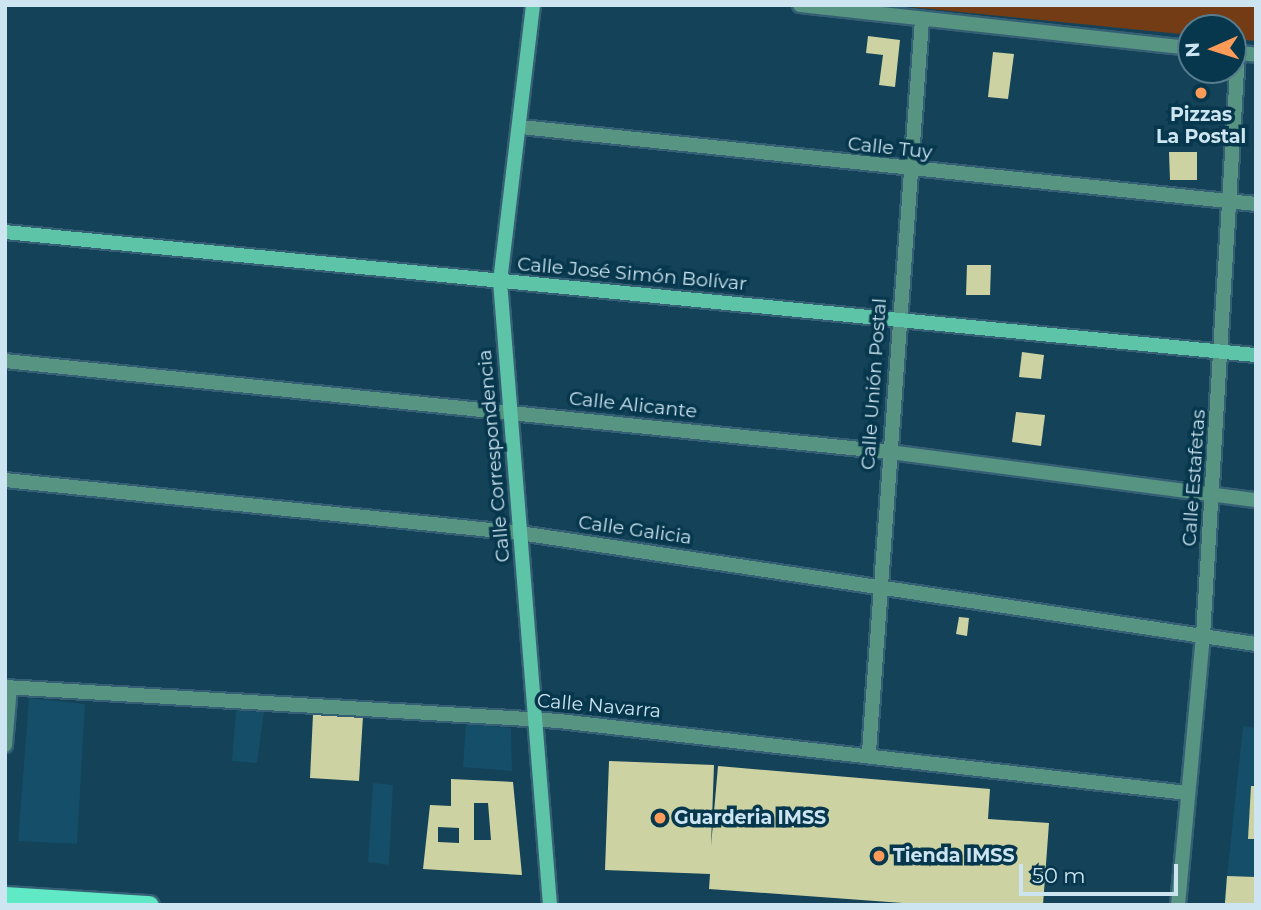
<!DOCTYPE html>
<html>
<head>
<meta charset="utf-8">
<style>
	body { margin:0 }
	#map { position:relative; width:1261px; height:910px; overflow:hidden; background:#144258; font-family:Montserrat,sans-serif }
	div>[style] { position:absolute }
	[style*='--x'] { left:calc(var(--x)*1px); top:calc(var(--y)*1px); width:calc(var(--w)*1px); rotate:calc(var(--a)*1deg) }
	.built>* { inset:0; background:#154e68 }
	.green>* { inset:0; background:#733c14 }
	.building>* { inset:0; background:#cdd2a3 }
	.roads { filter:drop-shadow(2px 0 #355f74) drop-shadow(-2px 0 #355f74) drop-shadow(0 2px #355f74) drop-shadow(0 -2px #355f74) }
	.street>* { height:14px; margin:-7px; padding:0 7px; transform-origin:7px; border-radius:7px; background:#579481 }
	.secondary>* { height:14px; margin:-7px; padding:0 7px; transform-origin:7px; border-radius:7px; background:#5ec4a7 }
	.primary>* { height:18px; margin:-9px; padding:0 9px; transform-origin:9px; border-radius:9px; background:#60e9c5 }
	.dots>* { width:19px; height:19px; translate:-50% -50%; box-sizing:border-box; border:4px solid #06374c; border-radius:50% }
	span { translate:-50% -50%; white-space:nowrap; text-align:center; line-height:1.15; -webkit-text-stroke:7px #06374c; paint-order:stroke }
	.poi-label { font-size:19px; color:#cde4f1; font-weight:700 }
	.left { translate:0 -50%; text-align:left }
	.street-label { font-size:19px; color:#cde4f1 }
	.frame { position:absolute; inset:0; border:7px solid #cde4f1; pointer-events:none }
	.north { position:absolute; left:1177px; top:14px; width:70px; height:70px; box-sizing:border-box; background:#06374c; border:2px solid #567c8e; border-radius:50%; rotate:267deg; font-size:19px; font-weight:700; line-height:28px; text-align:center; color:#cde4f1 }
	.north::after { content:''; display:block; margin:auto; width:24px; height:32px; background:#ff9b59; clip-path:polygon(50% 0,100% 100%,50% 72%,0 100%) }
	.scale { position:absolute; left:1019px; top:864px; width:159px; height:32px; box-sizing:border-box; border:4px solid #cde4f1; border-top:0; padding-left:9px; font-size:21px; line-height:24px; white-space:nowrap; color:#cde4f1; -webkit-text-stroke:5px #06374c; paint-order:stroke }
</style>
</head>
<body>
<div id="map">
	<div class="built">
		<div style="clip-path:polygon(29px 698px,85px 704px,77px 844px,18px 841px)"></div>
		<div style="clip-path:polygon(236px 710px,264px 712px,257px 763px,232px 761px)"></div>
		<div style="clip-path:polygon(466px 723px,511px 728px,512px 771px,463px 767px)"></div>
		<div style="clip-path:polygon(1243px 726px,1256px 728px,1256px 905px,1224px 905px)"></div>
		<div style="clip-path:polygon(373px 783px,393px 785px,389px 865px,368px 862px)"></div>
	</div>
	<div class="green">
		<div style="clip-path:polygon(890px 5px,1256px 5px,1256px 41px,1233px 39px,1233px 28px,1191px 28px,1191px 35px)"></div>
	</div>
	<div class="building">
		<div style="clip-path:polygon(868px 36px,900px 40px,895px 87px,879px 85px,883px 55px,866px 53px)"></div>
		<div style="clip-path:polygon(993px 52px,1014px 54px,1008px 99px,988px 97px)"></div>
		<div style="clip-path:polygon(1169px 152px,1197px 152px,1197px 180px,1170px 180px)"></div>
		<div style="clip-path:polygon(967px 265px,991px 265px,990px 295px,966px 295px)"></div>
		<div style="clip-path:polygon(1022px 352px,1044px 355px,1041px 379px,1019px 377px)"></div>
		<div style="clip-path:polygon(1016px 412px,1045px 415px,1041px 446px,1012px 442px)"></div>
		<div style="clip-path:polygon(959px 617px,969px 618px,967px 636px,956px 634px)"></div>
		<div style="clip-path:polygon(313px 714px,363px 716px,359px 781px,310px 778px)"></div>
		<div style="clip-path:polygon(609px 761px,714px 765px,711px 846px,718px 766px,990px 789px,988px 819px,1049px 823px,1043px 905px,930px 905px,709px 889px,710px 874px,605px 870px)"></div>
		<div style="clip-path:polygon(evenodd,451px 779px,513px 782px,522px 875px,423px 869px,430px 805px,451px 806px,451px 779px,474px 803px,488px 803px,491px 840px,474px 840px,474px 803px,451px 779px,438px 827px,459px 828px,459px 843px,438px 842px,438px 827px)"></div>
		<div style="clip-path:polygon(1251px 786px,1256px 786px,1256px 839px,1248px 839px)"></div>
		<div style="clip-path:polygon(1227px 876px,1256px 877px,1256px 905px,1225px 903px)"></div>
	</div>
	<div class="roads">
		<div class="street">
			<div style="--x:800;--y:5;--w:393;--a:6.3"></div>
			<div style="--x:1233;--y:52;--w:23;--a:7"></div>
			<div style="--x:521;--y:127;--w:739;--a:5.98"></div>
			<div style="--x:5;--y:361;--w:890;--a:5.87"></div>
			<div style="--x:890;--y:452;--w:369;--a:7.5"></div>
			<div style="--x:5;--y:480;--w:518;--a:5.88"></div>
			<div style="--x:520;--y:533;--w:744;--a:8.58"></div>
			<div style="--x:5;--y:687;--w:555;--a:3.51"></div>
			<div style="--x:559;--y:721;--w:632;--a:6.54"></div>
			<div style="--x:5;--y:745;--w:58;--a:-85.1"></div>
			<div style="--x:869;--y:752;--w:735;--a:-85.86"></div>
			<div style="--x:1178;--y:905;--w:270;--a:-84.7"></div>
			<div style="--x:1203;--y:636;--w:584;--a:-86.56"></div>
		</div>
		<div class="secondary">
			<div style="--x:533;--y:5;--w:278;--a:96.8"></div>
			<div style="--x:500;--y:281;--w:626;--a:85.42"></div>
			<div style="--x:5;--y:232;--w:1257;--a:5.62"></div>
		</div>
		<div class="primary">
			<div style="--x:5;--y:896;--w:145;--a:3.6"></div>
		</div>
	</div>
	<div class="dots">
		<div style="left:1201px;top:93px;background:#ff9b59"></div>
		<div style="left:660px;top:818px;background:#ff9b59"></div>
		<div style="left:879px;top:856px;background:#ff9b59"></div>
	</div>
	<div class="poi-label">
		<span style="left:1201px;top:126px">Pizzas<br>La Postal</span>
		<span class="left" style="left:674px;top:818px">Guarderia IMSS</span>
		<span class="left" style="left:893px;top:856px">Tienda IMSS</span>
	</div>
	<div class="street-label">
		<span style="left:890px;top:148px;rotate:6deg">Calle Tuy</span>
		<span style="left:632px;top:274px;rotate:5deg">Calle José Simón Bolívar</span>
		<span style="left:874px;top:384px;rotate:-86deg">Calle Unión Postal</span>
		<span style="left:633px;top:405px;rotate:6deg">Calle Alicante</span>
		<span style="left:494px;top:456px;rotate:-95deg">Calle Correspondencia</span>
		<span style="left:1194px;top:478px;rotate:-86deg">Calle Estafetas</span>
		<span style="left:635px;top:530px;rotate:8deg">Calle Galicia</span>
		<span style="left:599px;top:706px;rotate:5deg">Calle Navarra</span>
	</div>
	<div class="frame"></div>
	<div class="north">N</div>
	<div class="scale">50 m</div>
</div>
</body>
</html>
